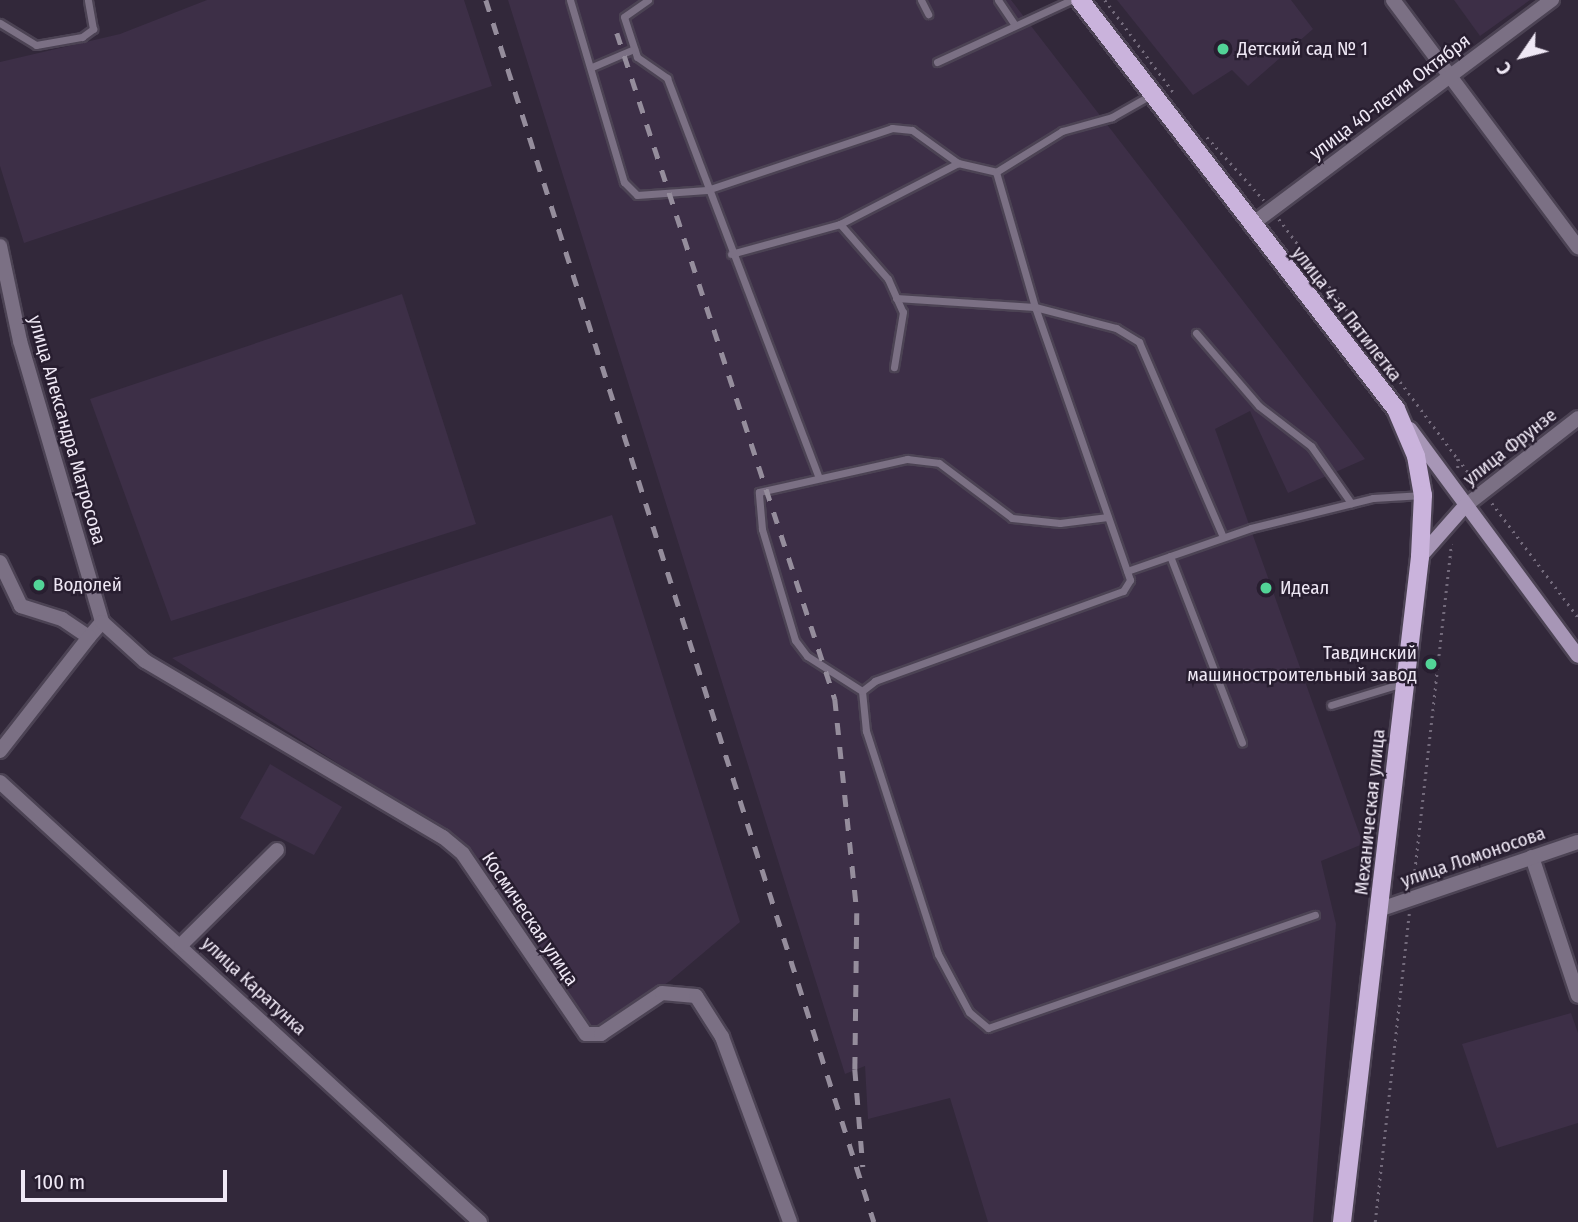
<!DOCTYPE html>
<html>
<head>
<meta charset="utf-8">
<style>
	body { margin:0 }
	#map { position:relative; width:1578px; height:1222px; overflow:hidden; background:#32283a; font-family:"Fira Sans Condensed",sans-serif }
	div>[style] { position:absolute }
	[style*='--x'] { left:calc(var(--x)*1px); top:calc(var(--y)*1px); width:calc(var(--w)*1px); rotate:calc(var(--a)*1deg) }
	.built>* { inset:0; background:#3d2f47 }
	.path>* { height:2.5px; margin-top:-1.25px; transform-origin:0; background:repeating-linear-gradient(90deg,#736a7b 0 2px,transparent 0 7px) }
	.roads { filter:drop-shadow(2px 0 #4c4354) drop-shadow(-2px 0 #4c4354) drop-shadow(0 2px #4c4354) drop-shadow(0 -2px #4c4354) }
	.lane>* { height:7px; margin:-3.5px; padding:0 3.5px; transform-origin:3.5px; border-radius:3.5px; background:#7b7084 }
	.street>* { height:14px; margin:-7px; padding:0 7px; transform-origin:7px; border-radius:7px; background:#7b7084 }
	.secondary>* { height:14px; margin:-7px; padding:0 7px; transform-origin:7px; border-radius:7px; background:#a796b6 }
	.primary>* { height:18px; margin:-9px; padding:0 9px; transform-origin:9px; border-radius:9px; background:#cab3dc }
	.rail>* { height:4.5px; margin-top:-2.25px; transform-origin:0; background:repeating-linear-gradient(90deg,#958d9c 0 12px,transparent 0 24px) }
	.dots>* { width:19px; height:19px; translate:-50% -50%; box-sizing:border-box; border:4px solid #281e30; border-radius:50% }
	span { translate:-50% -50%; white-space:nowrap; text-align:center; line-height:1.15; -webkit-text-stroke:5px #281e30; paint-order:stroke }
	.poi-label { font-size:19px; color:#efe8f5 }
	.left { translate:0 -50%; text-align:left }
	.right { translate:-100% -50%; text-align:right }
	.street-label { font-size:19px; color:#efe8f5 }
	.north { position:absolute; left:1487px; top:21px; width:70px; height:70px; -webkit-text-stroke:5px #281e30; paint-order:stroke; rotate:235deg; font-size:19px; font-weight:700; line-height:28px; text-align:center; color:#efe8f5 }
	.north::after { content:''; display:block; margin:auto; width:24px; height:32px; background:#efe8f5; clip-path:polygon(50% 0,100% 100%,50% 72%,0 100%) }
	.scale { position:absolute; left:21px; top:1170px; width:206px; height:32px; box-sizing:border-box; border:4px solid #efe8f5; border-top:0; padding-left:9px; font-size:21px; line-height:24px; white-space:nowrap; color:#efe8f5; -webkit-text-stroke:5px #281e30; paint-order:stroke }
</style>
</head>
<body>
<div id="map">
	<div class="built">
		<div style="clip-path:polygon(207px 0,464px 0,492px 86px,24px 243px,0 166px,0 62px,120px 34px)"></div>
		<div style="clip-path:polygon(508px 0,1011px 0,1365px 459px,1288px 493px,1250px 411px,1215px 429px,1363px 844px,1321px 861px,1336px 924px,1313px 1222px,988px 1222px,950px 1098px,868px 1119px,865px 1066px,845px 1074px)"></div>
		<div style="clip-path:polygon(1117px 0,1291px 0,1313px 29px,1248px 86px,1232px 70px,1193px 95px)"></div>
		<div style="clip-path:polygon(1454px 0,1530px 0,1480px 36px)"></div>
		<div style="clip-path:polygon(402px 294px,476px 524px,171px 621px,90px 399px)"></div>
		<div style="clip-path:polygon(612px 515px,740px 922px,670px 981px,594px 1030px,463px 843px,172px 658px)"></div>
		<div style="clip-path:polygon(270px 764px,342px 807px,314px 855px,240px 818px)"></div>
		<div style="clip-path:polygon(1571px 1013px,1578px 1033px,1578px 1123px,1497px 1148px,1462px 1044px)"></div>
	</div>
	<div class="path">
		<div style="--x:1105;--y:0;--w:116;--a:53.4"></div>
		<div style="--x:1207;--y:137;--w:85;--a:47.9"></div>
		<div style="--x:1279;--y:219;--w:299;--a:53.3"></div>
		<div style="--x:1458;--y:459;--w:12;--a:90"></div>
		<div style="--x:1458;--y:459;--w:28;--a:52"></div>
		<div style="--x:1492;--y:503;--w:143;--a:53"></div>
		<div style="--x:1413;--y:885;--w:343;--a:-83.6"></div>
		<div style="--x:1375;--y:1222;--w:311;--a:-83.7"></div>
	</div>
	<div class="roads">
		<div class="lane">
			<div style="--x:570;--y:0;--w:190;--a:73.5"></div>
			<div style="--x:624;--y:182;--w:18;--a:45"></div>
			<div style="--x:637;--y:195;--w:70;--a:-4.1"></div>
			<div style="--x:707;--y:190;--w:195;--a:-18.5"></div>
			<div style="--x:892;--y:128;--w:20;--a:6"></div>
			<div style="--x:912;--y:130;--w:57;--a:35.7"></div>
			<div style="--x:958;--y:163;--w:39;--a:13"></div>
			<div style="--x:996;--y:172;--w:78;--a:-31.8"></div>
			<div style="--x:1062;--y:131;--w:52;--a:-15.6"></div>
			<div style="--x:1112;--y:117;--w:43;--a:-29.6"></div>
			<div style="--x:648;--y:0;--w:29;--a:145"></div>
			<div style="--x:624;--y:17;--w:42;--a:72"></div>
			<div style="--x:637;--y:57;--w:37;--a:35"></div>
			<div style="--x:667;--y:78;--w:426;--a:69.2"></div>
			<div style="--x:921;--y:0;--w:16;--a:63"></div>
			<div style="--x:998;--y:0;--w:29;--a:56"></div>
			<div style="--x:0;--y:23;--w:42;--a:31.4"></div>
			<div style="--x:36;--y:45;--w:47;--a:-9.9"></div>
			<div style="--x:82;--y:37;--w:14;--a:-36"></div>
			<div style="--x:93;--y:29;--w:29;--a:-100"></div>
			<div style="--x:937;--y:62;--w:148;--a:-24.8"></div>
			<div style="--x:592;--y:67;--w:46;--a:-23.2"></div>
			<div style="--x:996;--y:172;--w:141;--a:73.9"></div>
			<div style="--x:1035;--y:307;--w:289;--a:70.8"></div>
			<div style="--x:1130;--y:580;--w:13;--a:122"></div>
			<div style="--x:1123;--y:591;--w:264;--a:160.1"></div>
			<div style="--x:875;--y:681;--w:16;--a:142"></div>
			<div style="--x:862;--y:691;--w:40;--a:84.3"></div>
			<div style="--x:866;--y:731;--w:234;--a:72.1"></div>
			<div style="--x:938;--y:954;--w:66;--a:61.9"></div>
			<div style="--x:969;--y:1012;--w:25;--a:40"></div>
			<div style="--x:988;--y:1028;--w:346;--a:-19.1"></div>
			<div style="--x:840;--y:224;--w:73;--a:48.9"></div>
			<div style="--x:888;--y:279;--w:36;--a:66"></div>
			<div style="--x:903;--y:312;--w:56;--a:99.3"></div>
			<div style="--x:731;--y:254;--w:113;--a:-15.4"></div>
			<div style="--x:840;--y:224;--w:133;--a:-27.3"></div>
			<div style="--x:896;--y:298;--w:139;--a:3.7"></div>
			<div style="--x:1035;--y:307;--w:84;--a:14.5"></div>
			<div style="--x:1116;--y:328;--w:27;--a:31"></div>
			<div style="--x:1139;--y:342;--w:212;--a:66.7"></div>
			<div style="--x:1196;--y:333;--w:96;--a:49.2"></div>
			<div style="--x:1259;--y:406;--w:66;--a:37.6"></div>
			<div style="--x:1311;--y:446;--w:70;--a:54.9"></div>
			<div style="--x:1170;--y:556;--w:200;--a:68.9"></div>
			<div style="--x:1127;--y:571;--w:131;--a:-19.1"></div>
			<div style="--x:1251;--y:528;--w:126;--a:-13.8"></div>
			<div style="--x:1373;--y:498;--w:50;--a:-3.4"></div>
			<div style="--x:862;--y:691;--w:65;--a:-147.5"></div>
			<div style="--x:807;--y:656;--w:20;--a:-127"></div>
			<div style="--x:795;--y:640;--w:116;--a:-106.6"></div>
			<div style="--x:762;--y:529;--w:37;--a:-95"></div>
			<div style="--x:759;--y:492;--w:152;--a:-12.6"></div>
			<div style="--x:907;--y:459;--w:32;--a:7"></div>
			<div style="--x:939;--y:463;--w:91;--a:37"></div>
			<div style="--x:1012;--y:518;--w:48;--a:5.9"></div>
			<div style="--x:1060;--y:523;--w:48;--a:-7.1"></div>
			<div style="--x:1331;--y:705;--w:78;--a:-17"></div>
		</div>
		<div class="street">
			<div style="--x:1393;--y:0;--w:309;--a:53.2"></div>
			<div style="--x:1251;--y:225;--w:376;--a:-36.8"></div>
			<div style="--x:0;--y:246;--w:97;--a:78.1"></div>
			<div style="--x:20;--y:341;--w:293;--a:73.7"></div>
			<div style="--x:1465;--y:506;--w:143;--a:-37.9"></div>
			<div style="--x:0;--y:562;--w:49;--a:64.5"></div>
			<div style="--x:21;--y:606;--w:43;--a:17.6"></div>
			<div style="--x:62;--y:619;--w:32;--a:34"></div>
			<div style="--x:89;--y:637;--w:20;--a:-49"></div>
			<div style="--x:102;--y:622;--w:58;--a:42.2"></div>
			<div style="--x:145;--y:661;--w:346;--a:30.6"></div>
			<div style="--x:443;--y:837;--w:26;--a:40"></div>
			<div style="--x:463;--y:854;--w:218;--a:55.7"></div>
			<div style="--x:586;--y:1034;--w:15;--a:0"></div>
			<div style="--x:601;--y:1034;--w:73;--a:-33.9"></div>
			<div style="--x:662;--y:993;--w:34;--a:5"></div>
			<div style="--x:696;--y:996;--w:49;--a:57.6"></div>
			<div style="--x:722;--y:1037;--w:197;--a:69.8"></div>
			<div style="--x:0;--y:751;--w:145;--a:-52"></div>
			<div style="--x:0;--y:782;--w:651;--a:42.51"></div>
			<div style="--x:1532;--y:857;--w:146;--a:71.7"></div>
			<div style="--x:1381;--y:909;--w:208;--a:-18.8"></div>
			<div style="--x:181;--y:945;--w:135;--a:-44.7"></div>
		</div>
		<div class="secondary">
			<div style="--x:1410;--y:429;--w:282;--a:53.5"></div>
			<div style="--x:1420;--y:557;--w:68;--a:-48.6"></div>
		</div>
		<div class="primary">
			<div style="--x:1080;--y:0;--w:517;--a:52.31"></div>
			<div style="--x:1396;--y:409;--w:51;--a:66.9"></div>
			<div style="--x:1416;--y:456;--w:40;--a:80"></div>
			<div style="--x:1423;--y:495;--w:62;--a:92.8"></div>
			<div style="--x:1420;--y:557;--w:670;--a:96.69"></div>
		</div>
	</div>
	<div class="rail">
		<div style="--x:486;--y:0;--w:1282;--a:72.38"></div>
		<div style="--x:617;--y:33;--w:701;--a:71.88"></div>
		<div style="--x:835;--y:699;--w:215;--a:84.1"></div>
		<div style="--x:857;--y:913;--w:156;--a:90.7"></div>
		<div style="--x:855;--y:1069;--w:98;--a:85.3"></div>
	</div>
	<div class="dots">
		<div style="left:1223px;top:49px;background:#52d397"></div>
		<div style="left:39px;top:585px;background:#52d397"></div>
		<div style="left:1266px;top:588px;background:#52d397"></div>
		<div style="left:1431px;top:664px;background:#52d397"></div>
	</div>
	<div class="poi-label">
		<span class="left" style="left:1237px;top:49px">Детский сад № 1</span>
		<span class="left" style="left:53px;top:585px">Водолей</span>
		<span class="left" style="left:1280px;top:588px">Идеал</span>
		<span class="right" style="left:1417px;top:664px">Тавдинский<br>машиностроительный завод</span>
	</div>
	<div class="street-label">
		<span style="left:1390px;top:97px;rotate:-37deg">улица 40-летия Октября</span>
		<span style="left:1347px;top:314px;rotate:52deg">улица 4-я Пятилетка</span>
		<span style="left:67px;top:430px;rotate:74deg">улица Александра Матросова</span>
		<span style="left:1510px;top:447px;rotate:-38deg">улица Фрунзе</span>
		<span style="left:1370px;top:812px;rotate:-84deg">Механическая улица</span>
		<span style="left:1473px;top:857px;rotate:-19deg">улица Ломоносова</span>
		<span style="left:530px;top:919px;rotate:56deg">Космическая улица</span>
		<span style="left:254px;top:986px;rotate:43deg">улица Каратунка</span>
	</div>
	<div class="north">С</div>
	<div class="scale">100 m</div>
</div>
</body>
</html>
